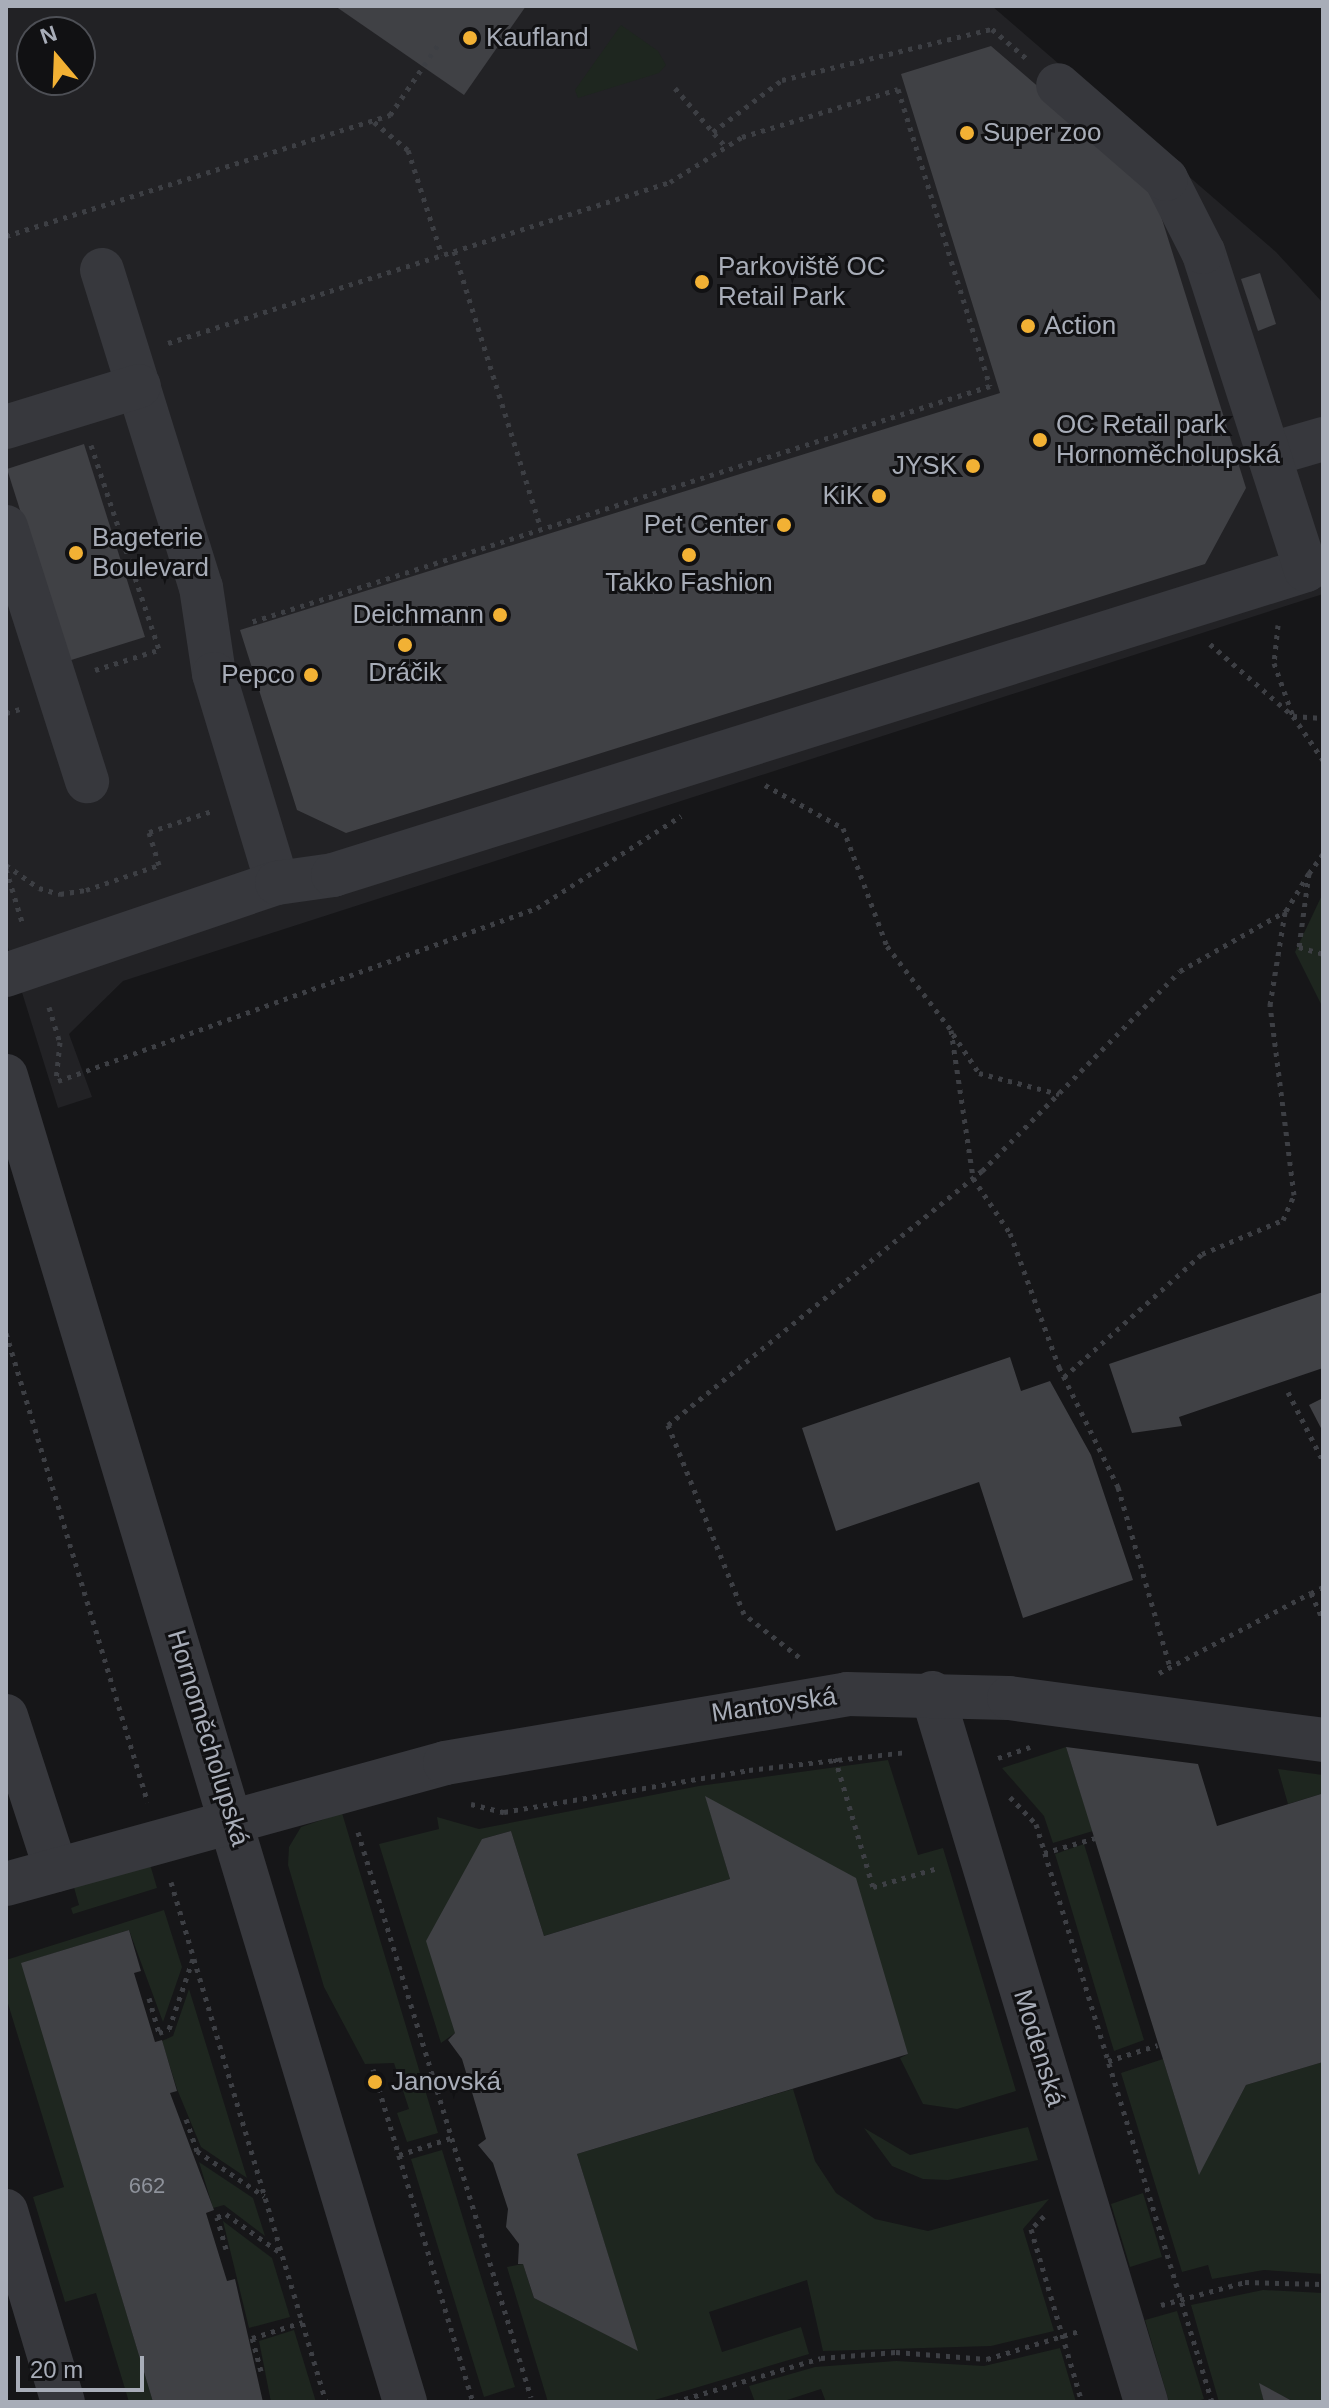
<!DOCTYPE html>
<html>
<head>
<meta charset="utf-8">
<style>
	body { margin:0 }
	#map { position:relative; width:1329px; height:2408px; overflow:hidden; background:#161618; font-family:Arial,sans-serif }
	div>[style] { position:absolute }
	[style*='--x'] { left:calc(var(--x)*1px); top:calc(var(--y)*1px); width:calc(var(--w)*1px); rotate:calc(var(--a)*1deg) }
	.built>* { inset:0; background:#222225 }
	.green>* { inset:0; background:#1e261f }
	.building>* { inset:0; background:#404145 }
	.path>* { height:5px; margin-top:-2.5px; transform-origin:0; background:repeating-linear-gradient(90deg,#3d3f44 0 4px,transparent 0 10px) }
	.minor>* { height:44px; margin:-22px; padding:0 22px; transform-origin:22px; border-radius:22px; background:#37383d }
	.dots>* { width:22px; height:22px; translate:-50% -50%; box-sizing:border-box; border:4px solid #111113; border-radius:50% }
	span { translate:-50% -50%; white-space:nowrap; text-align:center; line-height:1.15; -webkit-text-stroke:6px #111113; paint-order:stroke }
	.number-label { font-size:22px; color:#8e929b }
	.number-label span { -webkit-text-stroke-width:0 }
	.poi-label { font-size:26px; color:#a8adb8 }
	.left { translate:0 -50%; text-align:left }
	.right { translate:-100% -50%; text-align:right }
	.street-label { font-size:26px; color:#a8adb8 }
	.frame { position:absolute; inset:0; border:8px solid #a8adb8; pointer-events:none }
	.north { position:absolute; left:16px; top:16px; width:80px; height:80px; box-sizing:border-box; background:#111113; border:2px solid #4d4f55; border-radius:50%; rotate:341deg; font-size:22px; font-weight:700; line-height:32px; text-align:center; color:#a8adb8 }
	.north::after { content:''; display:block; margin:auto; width:28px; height:36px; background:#f2b134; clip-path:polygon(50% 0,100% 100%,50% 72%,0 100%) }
	.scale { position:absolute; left:16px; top:2356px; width:128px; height:36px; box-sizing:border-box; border:4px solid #a8adb8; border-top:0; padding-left:10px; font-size:24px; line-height:28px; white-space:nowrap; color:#a8adb8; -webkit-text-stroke:6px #111113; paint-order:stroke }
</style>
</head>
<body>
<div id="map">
	<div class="built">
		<div style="clip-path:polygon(evenodd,6px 6px,992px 6px,1276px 252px,1323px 303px,1323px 594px,123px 981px,69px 1034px,92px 1097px,58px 1108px,6px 941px,6px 6px,32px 32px,80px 32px,80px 80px,32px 80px,32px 32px)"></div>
	</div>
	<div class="green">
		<div style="clip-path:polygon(621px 25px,658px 51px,666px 65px,659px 73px,578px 98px,575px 90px)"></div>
		<div style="clip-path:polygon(1323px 893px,1323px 1008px,1295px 952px)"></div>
		<div style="clip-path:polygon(1066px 1747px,1093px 1831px,1053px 1843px,1044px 1816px,1002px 1768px)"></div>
		<div style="clip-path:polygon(888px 1760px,918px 1855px,943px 1848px,1016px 2091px,957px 2109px,923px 2104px,900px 2058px,908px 2054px,706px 1797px,730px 1879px,544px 1936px,511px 1831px,482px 1839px,455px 2033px,441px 2043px,379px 1844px,439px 1829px,437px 1817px,479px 1829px,699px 1786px)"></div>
		<div style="clip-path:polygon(1278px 1769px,1323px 1775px,1323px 1799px,1321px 1794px,1288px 1804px)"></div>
		<div style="clip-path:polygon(342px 1813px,438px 2133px,407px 2142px,397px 2113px,409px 2109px,394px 2063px,365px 2064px,324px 1987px,288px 1865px,289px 1847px,301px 1827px)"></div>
		<div style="clip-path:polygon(1084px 1844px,1144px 2040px,1114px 2051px,1055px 1854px)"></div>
		<div style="clip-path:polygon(149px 1861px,157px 1888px,73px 1914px,71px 1908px,79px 1905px,73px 1884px)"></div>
		<div style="clip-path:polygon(164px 1910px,182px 1967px,163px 2022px,129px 1930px,22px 1963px,153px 2402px,129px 2402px,96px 2293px,65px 2302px,33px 2197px,64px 2187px,6px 1997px,6px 1960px)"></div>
		<div style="clip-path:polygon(189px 1989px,247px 2178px,201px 2147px,177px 2089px,162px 2041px,173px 2036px)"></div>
		<div style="clip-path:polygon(1163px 2059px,1199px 2174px,1246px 2085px,1323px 2062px,1323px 2274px,1264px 2270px,1212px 2279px,1208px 2265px,1182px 2272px,1121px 2073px)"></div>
		<div style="clip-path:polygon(793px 2089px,815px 2161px,836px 2193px,875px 2219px,928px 2231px,1049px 2199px,1023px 2229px,1054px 2331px,991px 2346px,823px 2351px,807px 2280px,709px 2312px,722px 2352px,801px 2327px,809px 2354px,648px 2402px,548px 2402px,507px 2267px,523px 2264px,534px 2298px,637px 2350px,577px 2154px)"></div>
		<div style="clip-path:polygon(1028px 2127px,1038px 2160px,948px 2180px,923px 2179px,892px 2166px,864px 2128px,910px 2155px)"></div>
		<div style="clip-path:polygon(442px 2150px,515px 2387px,484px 2397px,411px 2159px)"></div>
		<div style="clip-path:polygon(199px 2162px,253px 2198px,265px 2236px,224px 2205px,213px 2208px)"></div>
		<div style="clip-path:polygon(1143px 2193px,1162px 2257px,1130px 2267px,1111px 2204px)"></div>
		<div style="clip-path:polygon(223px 2221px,272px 2258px,290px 2317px,249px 2328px)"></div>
		<div style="clip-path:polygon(1263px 2290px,1323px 2293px,1323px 2402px,1294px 2402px,1260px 2384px,1264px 2402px,1219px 2402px,1191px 2305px)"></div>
		<div style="clip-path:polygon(1177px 2311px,1204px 2399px,1194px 2402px,1169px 2402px,1145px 2320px)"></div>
		<div style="clip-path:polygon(294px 2330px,316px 2402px,271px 2402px,259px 2341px)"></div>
		<div style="clip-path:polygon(1060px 2348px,1076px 2402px,826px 2402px,821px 2389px,781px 2402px,755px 2402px,749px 2386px,815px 2367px,896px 2361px,984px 2366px)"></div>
	</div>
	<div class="building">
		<div style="clip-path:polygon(335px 6px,526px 6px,464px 95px)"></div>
		<div style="clip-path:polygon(991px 46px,1151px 184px,1246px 488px,1205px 564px,346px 833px,297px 810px,240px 630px,1000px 393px,901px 74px)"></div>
		<div style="clip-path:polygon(1260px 273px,1276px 324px,1258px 331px,1241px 279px)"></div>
		<div style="clip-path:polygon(84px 444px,145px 637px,68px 661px,7px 469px)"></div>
		<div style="clip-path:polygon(1323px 1292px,1323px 1368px,1179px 1417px,1182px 1426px,1132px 1433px,1109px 1364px)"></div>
		<div style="clip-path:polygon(1010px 1357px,1021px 1391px,1050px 1381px,1091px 1455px,1133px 1580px,1023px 1618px,979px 1482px,836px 1531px,802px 1428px)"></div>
		<div style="clip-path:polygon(1323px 1398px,1323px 1432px,1309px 1405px)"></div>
		<div style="clip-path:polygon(1066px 1747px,1198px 1764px,1217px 1826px,1321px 1794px,1323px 1799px,1323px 2062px,1246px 2085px,1199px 2175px)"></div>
		<div style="clip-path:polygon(705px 1796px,856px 1878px,908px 2054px,577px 2154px,638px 2351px,534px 2298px,523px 2264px,518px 2264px,519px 2244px,506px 2227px,508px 2209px,493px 2163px,478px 2145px,486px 2139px,462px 2059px,448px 2040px,455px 2033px,426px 1941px,482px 1839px,511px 1831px,544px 1936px,730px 1879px)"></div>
		<div style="clip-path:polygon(129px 1930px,141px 1971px,134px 1973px,155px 2042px,162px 2040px,177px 2091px,170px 2093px,214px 2210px,206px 2213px,227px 2281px,235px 2279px,263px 2402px,153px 2402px,21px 1963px)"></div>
		<div style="clip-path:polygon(1259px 2383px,1294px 2402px,1264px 2402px)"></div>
	</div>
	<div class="path">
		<div style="--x:675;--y:88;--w:77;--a:49.2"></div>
		<div style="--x:374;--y:122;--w:44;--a:39.5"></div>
		<div style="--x:408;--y:150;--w:110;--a:72.1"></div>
		<div style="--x:713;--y:132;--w:86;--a:-37"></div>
		<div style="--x:782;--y:80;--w:216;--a:-13.7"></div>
		<div style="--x:992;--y:29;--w:45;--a:40.5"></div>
		<div style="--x:6;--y:236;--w:403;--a:-17.5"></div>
		<div style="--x:390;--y:115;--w:88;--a:-55.6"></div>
		<div style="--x:454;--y:251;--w:290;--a:72.6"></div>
		<div style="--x:168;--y:343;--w:527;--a:-17.78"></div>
		<div style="--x:670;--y:182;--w:85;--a:-32"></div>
		<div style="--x:742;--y:137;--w:163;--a:-17.1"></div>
		<div style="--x:898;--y:89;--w:311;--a:72.8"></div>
		<div style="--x:990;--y:386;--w:779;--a:162.29"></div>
		<div style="--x:91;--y:445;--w:215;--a:71.6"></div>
		<div style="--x:1278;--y:625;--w:38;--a:96"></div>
		<div style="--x:1274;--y:663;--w:56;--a:70.3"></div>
		<div style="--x:1293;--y:716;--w:30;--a:4"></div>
		<div style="--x:1210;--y:644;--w:110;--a:40.9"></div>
		<div style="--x:1293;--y:716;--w:53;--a:55.7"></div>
		<div style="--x:95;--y:670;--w:69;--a:-17.7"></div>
		<div style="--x:6;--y:713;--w:15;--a:-16"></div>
		<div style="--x:765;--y:785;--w:89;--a:28.9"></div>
		<div style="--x:843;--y:828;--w:126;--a:69.6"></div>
		<div style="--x:887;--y:946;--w:106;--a:52.7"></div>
		<div style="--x:951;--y:1030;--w:150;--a:81.5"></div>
		<div style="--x:973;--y:1178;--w:66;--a:56.1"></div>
		<div style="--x:1010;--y:1233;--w:143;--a:69.9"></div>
		<div style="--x:1059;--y:1367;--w:134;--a:63.8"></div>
		<div style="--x:1118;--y:1487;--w:187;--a:73.9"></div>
		<div style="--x:1323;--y:854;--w:24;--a:126"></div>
		<div style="--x:1309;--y:873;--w:75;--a:97.7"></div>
		<div style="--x:1299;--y:947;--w:25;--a:16"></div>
		<div style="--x:6;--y:865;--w:40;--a:34.9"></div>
		<div style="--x:39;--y:888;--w:22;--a:16"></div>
		<div style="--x:60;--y:894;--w:26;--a:-9"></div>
		<div style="--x:86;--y:890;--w:77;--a:-18.9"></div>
		<div style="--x:159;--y:865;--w:34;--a:-107"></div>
		<div style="--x:149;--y:832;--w:66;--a:-18.4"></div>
		<div style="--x:6;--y:869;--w:59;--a:73.1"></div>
		<div style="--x:49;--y:1007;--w:37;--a:73"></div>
		<div style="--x:60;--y:1042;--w:39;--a:96"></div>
		<div style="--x:953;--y:1034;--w:47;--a:56.3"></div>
		<div style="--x:979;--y:1073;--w:83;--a:14.7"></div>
		<div style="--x:58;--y:1081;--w:509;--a:-19.86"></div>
		<div style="--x:537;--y:908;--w:171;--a:-32.6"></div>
		<div style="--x:6;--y:1333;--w:490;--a:73.2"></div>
		<div style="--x:1064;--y:1377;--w:185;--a:-41.7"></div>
		<div style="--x:1202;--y:1254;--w:88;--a:-22.8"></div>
		<div style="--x:1283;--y:1220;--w:27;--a:-66"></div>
		<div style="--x:1294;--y:1195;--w:192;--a:-97.2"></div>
		<div style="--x:1270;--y:1005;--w:94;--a:-80.8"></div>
		<div style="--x:1288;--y:1392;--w:77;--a:63.1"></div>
		<div style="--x:1323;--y:1587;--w:13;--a:153"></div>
		<div style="--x:1311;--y:1593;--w:30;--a:66"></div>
		<div style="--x:799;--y:1657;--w:70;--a:-142"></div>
		<div style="--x:744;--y:1614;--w:204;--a:-111.9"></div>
		<div style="--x:668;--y:1425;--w:404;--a:-39"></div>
		<div style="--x:982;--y:1171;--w:281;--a:-45.3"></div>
		<div style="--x:1180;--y:971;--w:122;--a:-29.5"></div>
		<div style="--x:1286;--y:911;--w:44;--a:-58.8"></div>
		<div style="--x:1159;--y:1673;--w:172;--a:-27.8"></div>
		<div style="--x:835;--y:1758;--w:134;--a:73.6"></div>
		<div style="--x:873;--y:1887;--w:68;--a:-16.3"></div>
		<div style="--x:998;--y:1758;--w:34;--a:-19"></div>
		<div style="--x:1010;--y:1797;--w:37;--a:46"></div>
		<div style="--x:1036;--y:1824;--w:604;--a:73.06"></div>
		<div style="--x:471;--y:1804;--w:34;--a:14"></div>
		<div style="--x:504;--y:1812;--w:249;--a:-9.7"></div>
		<div style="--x:749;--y:1770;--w:158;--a:-6.5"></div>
		<div style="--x:358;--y:1832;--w:591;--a:72.98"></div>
		<div style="--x:1044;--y:1853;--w:53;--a:-16.4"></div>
		<div style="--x:171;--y:1882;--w:543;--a:73.4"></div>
		<div style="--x:149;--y:1998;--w:36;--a:74"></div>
		<div style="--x:159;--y:2033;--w:11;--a:-22"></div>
		<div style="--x:169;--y:2029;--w:77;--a:-71.1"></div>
		<div style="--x:1108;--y:2061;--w:52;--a:-17.7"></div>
		<div style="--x:373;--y:2069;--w:348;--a:73.3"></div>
		<div style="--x:186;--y:2119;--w:34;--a:71"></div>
		<div style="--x:197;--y:2151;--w:81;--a:33.9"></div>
		<div style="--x:399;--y:2155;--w:58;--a:-18.1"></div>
		<div style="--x:1044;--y:2216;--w:18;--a:135"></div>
		<div style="--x:1031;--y:2229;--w:180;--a:73.6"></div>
		<div style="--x:226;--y:2249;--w:33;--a:-106"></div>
		<div style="--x:217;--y:2217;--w:9;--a:-18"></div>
		<div style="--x:226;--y:2214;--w:69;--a:35.5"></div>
		<div style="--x:1161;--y:2305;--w:87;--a:-15.3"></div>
		<div style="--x:1245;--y:2282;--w:78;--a:1.5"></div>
		<div style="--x:261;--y:2371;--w:34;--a:-105"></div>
		<div style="--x:252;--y:2338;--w:53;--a:-17.4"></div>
		<div style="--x:515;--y:2402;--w:17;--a:0"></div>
		<div style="--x:675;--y:2402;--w:152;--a:-16.8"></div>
		<div style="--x:821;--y:2358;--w:75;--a:-4.6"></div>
		<div style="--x:896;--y:2352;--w:91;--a:4.4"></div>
		<div style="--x:987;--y:2359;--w:96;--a:-16.9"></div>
	</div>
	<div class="minor">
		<div style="--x:102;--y:270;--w:332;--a:72.7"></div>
		<div style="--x:201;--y:587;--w:88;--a:81.5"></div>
		<div style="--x:214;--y:674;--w:218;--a:73.2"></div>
		<div style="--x:6;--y:427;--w:139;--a:-17.1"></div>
		<div style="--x:1268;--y:455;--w:57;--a:-16.2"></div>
		<div style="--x:6;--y:527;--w:267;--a:72.3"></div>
		<div style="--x:6;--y:975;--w:286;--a:-18.8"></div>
		<div style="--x:277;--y:883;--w:57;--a:-8.1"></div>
		<div style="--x:333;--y:875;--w:1020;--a:-17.4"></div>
		<div style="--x:1306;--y:570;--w:334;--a:-107.9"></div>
		<div style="--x:1203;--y:252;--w:82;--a:-116.9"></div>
		<div style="--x:1166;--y:179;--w:143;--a:-139"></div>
		<div style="--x:6;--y:1076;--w:1385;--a:73.25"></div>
		<div style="--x:932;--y:1693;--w:741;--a:73.2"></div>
		<div style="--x:6;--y:1716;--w:162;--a:72"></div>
		<div style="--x:6;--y:1884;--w:455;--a:-15.4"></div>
		<div style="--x:445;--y:1763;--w:408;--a:-9.7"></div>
		<div style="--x:847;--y:1694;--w:162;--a:1.4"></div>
		<div style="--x:1009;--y:1698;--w:317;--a:7.6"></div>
		<div style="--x:6;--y:2211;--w:199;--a:73.4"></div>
	</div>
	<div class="dots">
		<div style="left:470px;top:38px;background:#f2b134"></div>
		<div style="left:967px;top:133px;background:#f2b134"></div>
		<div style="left:702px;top:282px;background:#f2b134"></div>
		<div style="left:1028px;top:326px;background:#f2b134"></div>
		<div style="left:1040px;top:440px;background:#f2b134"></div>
		<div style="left:973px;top:466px;background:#f2b134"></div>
		<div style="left:879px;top:496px;background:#f2b134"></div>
		<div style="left:784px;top:525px;background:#f2b134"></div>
		<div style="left:76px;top:553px;background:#f2b134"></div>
		<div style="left:689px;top:555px;background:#f2b134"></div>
		<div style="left:500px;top:615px;background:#f2b134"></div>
		<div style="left:405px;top:645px;background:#f2b134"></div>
		<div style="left:311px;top:675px;background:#f2b134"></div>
		<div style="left:375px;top:2082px;background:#f2b134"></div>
	</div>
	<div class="number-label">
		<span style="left:147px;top:2186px">662</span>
	</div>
	<div class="poi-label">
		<span class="left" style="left:486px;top:38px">Kaufland</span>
		<span class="left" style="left:983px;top:133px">Super zoo</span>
		<span class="left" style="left:718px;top:282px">Parkoviště OC<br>Retail Park</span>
		<span class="left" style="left:1044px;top:326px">Action</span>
		<span class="left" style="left:1056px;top:440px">OC Retail park<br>Hornoměcholupská</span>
		<span class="right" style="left:957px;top:466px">JYSK</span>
		<span class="right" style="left:863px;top:496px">KiK</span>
		<span class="right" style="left:768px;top:525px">Pet Center</span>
		<span class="left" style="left:92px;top:553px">Bageterie<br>Boulevard</span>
		<span style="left:689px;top:583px">Takko Fashion</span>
		<span class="right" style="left:484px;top:615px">Deichmann</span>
		<span style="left:405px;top:673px">Dráčik</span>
		<span class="right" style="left:295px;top:675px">Pepco</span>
		<span class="left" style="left:391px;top:2082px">Janovská</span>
	</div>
	<div class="street-label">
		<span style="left:774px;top:1705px;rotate:-8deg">Mantovská</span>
		<span style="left:208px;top:1738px;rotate:73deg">Hornoměcholupská</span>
		<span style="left:1039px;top:2048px;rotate:73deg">Modenská</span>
	</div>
	<div class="frame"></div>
	<div class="north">N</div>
	<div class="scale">20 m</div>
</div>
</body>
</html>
